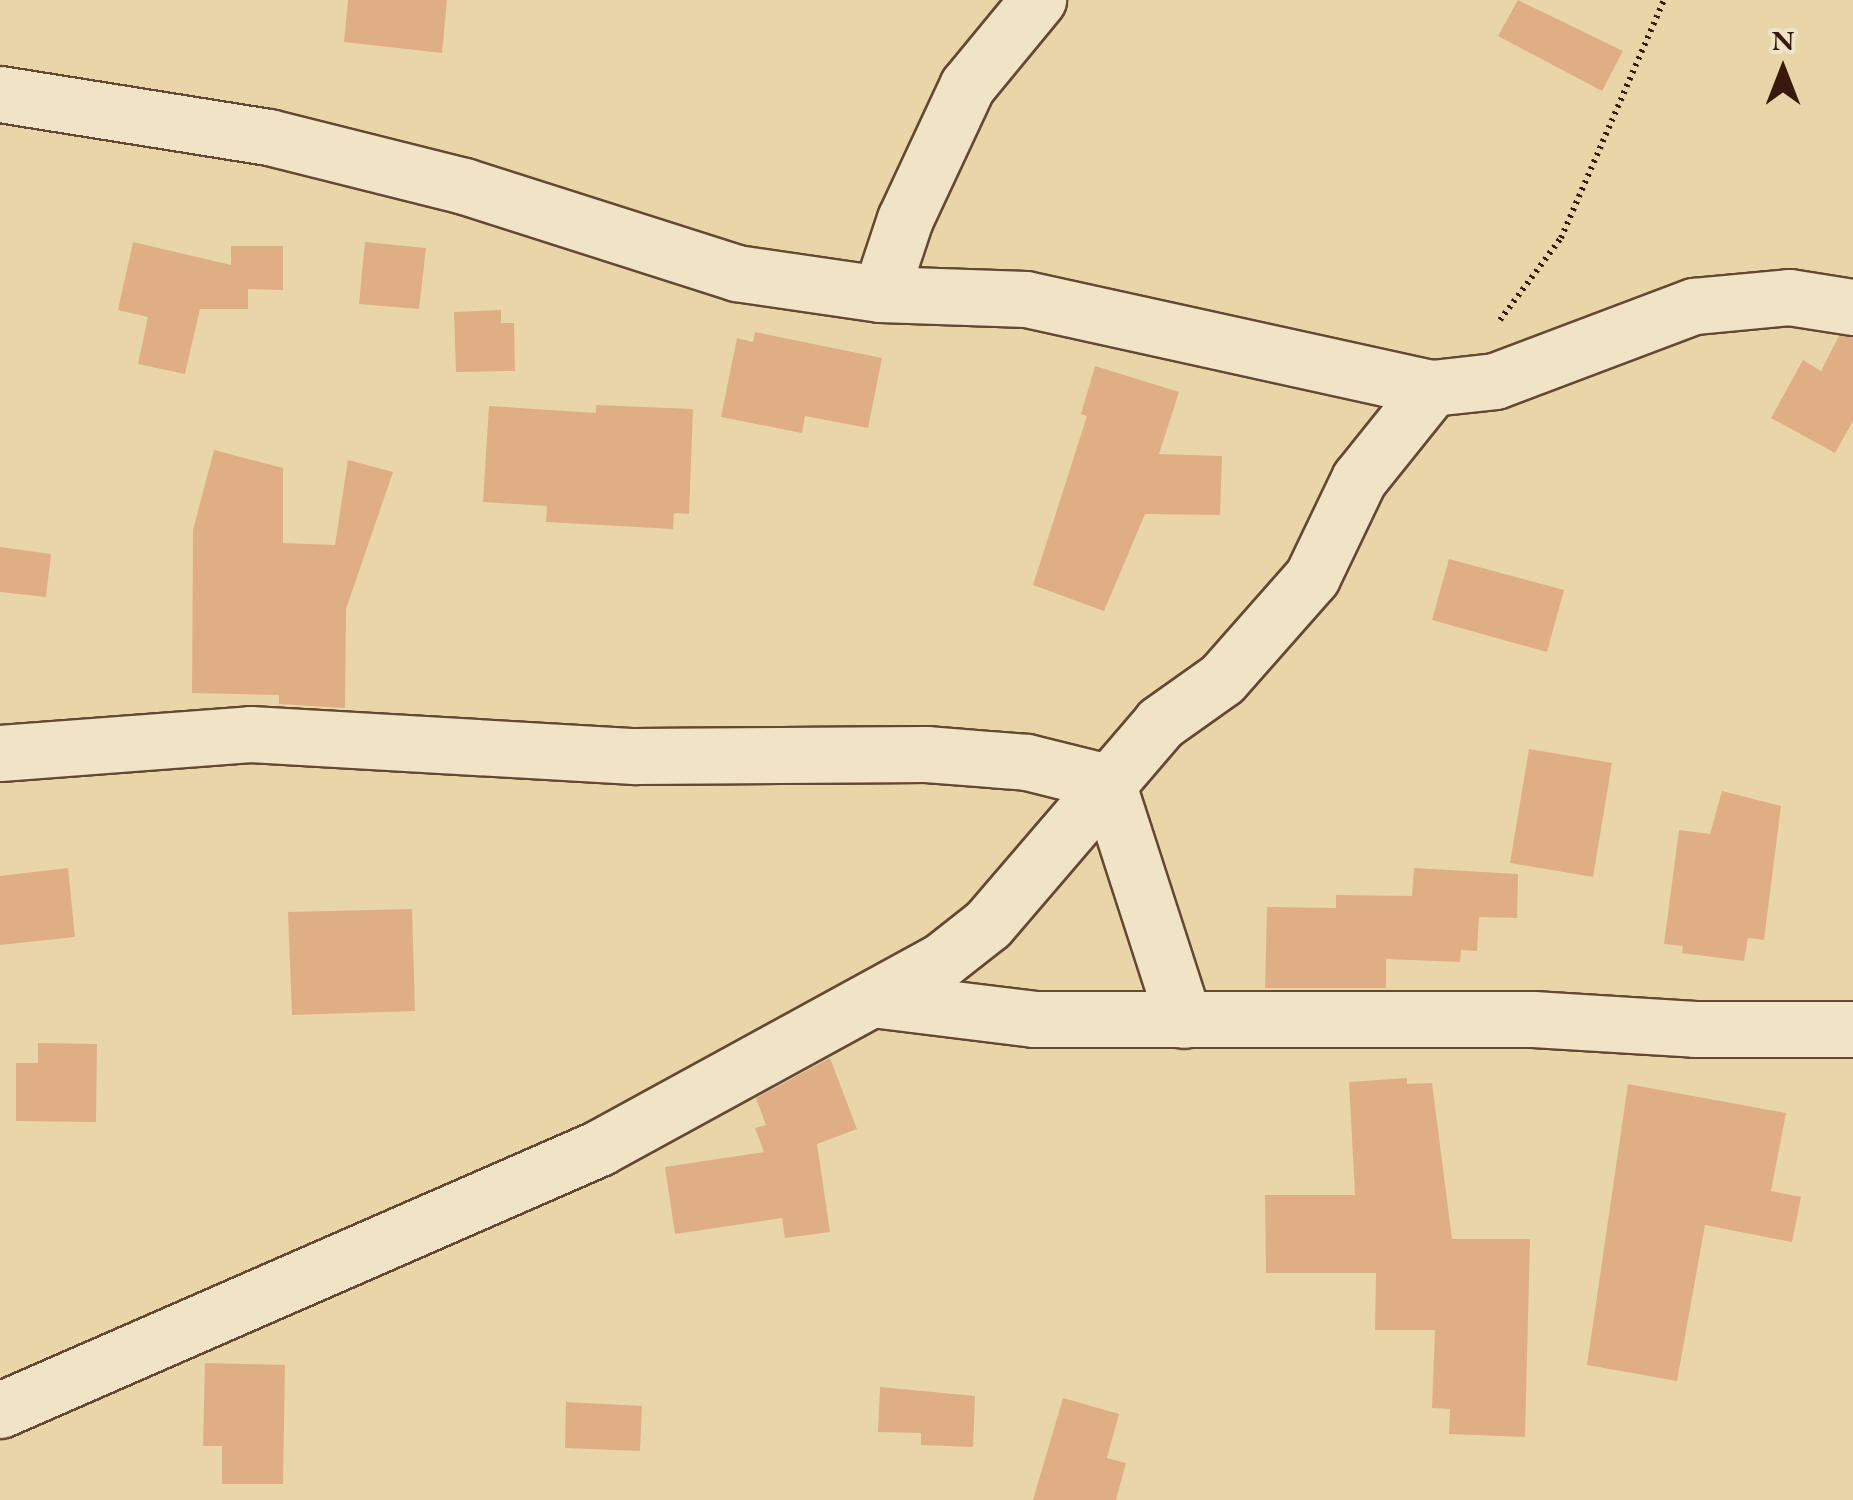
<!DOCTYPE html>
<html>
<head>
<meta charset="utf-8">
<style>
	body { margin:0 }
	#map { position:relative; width:1853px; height:1500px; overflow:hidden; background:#e9d6a8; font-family:"EB Garamond",serif }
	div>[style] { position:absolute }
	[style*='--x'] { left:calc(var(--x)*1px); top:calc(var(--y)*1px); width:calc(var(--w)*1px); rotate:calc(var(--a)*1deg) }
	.building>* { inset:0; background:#e0ae84 }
	.path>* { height:6px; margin-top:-3px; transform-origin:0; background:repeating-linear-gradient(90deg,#38190d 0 2.5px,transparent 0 7.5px) }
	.roads { filter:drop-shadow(2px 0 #644834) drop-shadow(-2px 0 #644834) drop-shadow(0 2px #644834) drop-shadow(0 -2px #644834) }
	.minor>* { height:55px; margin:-27.5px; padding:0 27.5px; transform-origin:27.5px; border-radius:27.5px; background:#f1e4c6 }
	span { translate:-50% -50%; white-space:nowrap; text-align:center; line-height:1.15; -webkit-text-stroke:8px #f1e4c6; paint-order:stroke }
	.north { position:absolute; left:1733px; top:20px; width:100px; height:100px; -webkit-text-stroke:8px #f1e4c6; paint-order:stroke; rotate:0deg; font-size:28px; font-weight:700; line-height:40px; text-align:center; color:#38190d }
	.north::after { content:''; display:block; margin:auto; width:35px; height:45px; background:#38190d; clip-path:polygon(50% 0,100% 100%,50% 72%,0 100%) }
</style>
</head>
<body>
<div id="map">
	<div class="building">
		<div style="clip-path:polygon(348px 0,447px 0,442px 53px,344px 42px)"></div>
		<div style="clip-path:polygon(1518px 0,1623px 51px,1602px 91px,1498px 36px)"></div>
		<div style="clip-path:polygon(133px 242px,231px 265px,231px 246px,283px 246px,283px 290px,248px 289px,248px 309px,200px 309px,185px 374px,138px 364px,148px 317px,118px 310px)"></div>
		<div style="clip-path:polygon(365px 242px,426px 248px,419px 309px,359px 304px)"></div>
		<div style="clip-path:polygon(501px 310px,501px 323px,514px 323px,515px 371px,456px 372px,454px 312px)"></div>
		<div style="clip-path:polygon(755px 332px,882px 358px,868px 428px,805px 416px,802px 433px,721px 417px,737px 338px,753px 342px)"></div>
		<div style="clip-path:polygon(1839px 336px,1853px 337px,1853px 421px,1835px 453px,1771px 418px,1803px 360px,1821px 371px)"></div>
		<div style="clip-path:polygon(1095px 366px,1179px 392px,1159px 454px,1222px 456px,1220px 515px,1145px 514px,1104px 611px,1033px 585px,1087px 416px,1081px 414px)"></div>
		<div style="clip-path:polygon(596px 405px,693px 409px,689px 514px,674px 513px,673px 529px,546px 522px,547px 506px,483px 502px,489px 406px,596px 413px)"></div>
		<div style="clip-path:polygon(214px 450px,283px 468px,283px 543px,335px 545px,348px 460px,393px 472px,346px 609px,345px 708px,279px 704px,279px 695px,192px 693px,193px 530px)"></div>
		<div style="clip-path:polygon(0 547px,51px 554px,46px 597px,0 592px)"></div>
		<div style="clip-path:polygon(1449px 559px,1564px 590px,1547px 652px,1432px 620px)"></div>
		<div style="clip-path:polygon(1529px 749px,1612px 763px,1593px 877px,1510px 863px)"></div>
		<div style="clip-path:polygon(1722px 791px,1781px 806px,1764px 940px,1748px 938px,1744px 961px,1682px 953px,1683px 946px,1664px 944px,1679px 830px,1710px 834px)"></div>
		<div style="clip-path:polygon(68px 868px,75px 937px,0 945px,0 876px)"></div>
		<div style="clip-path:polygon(1414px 868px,1518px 874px,1517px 918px,1479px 917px,1477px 951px,1461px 950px,1460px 962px,1386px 959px,1386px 988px,1265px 988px,1267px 907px,1336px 908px,1336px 895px,1412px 896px)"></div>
		<div style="clip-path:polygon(412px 909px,415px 1011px,292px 1015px,288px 912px)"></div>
		<div style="clip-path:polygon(38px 1043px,97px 1044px,96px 1122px,16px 1121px,16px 1063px,38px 1063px)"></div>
		<div style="clip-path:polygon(830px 1058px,857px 1129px,817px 1144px,830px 1232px,785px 1238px,782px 1218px,675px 1234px,665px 1167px,764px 1152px,755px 1128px,766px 1125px,756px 1098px)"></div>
		<div style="clip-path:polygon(1407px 1078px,1407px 1084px,1432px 1083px,1452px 1239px,1530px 1239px,1525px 1437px,1449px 1434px,1450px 1409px,1432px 1408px,1435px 1330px,1375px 1330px,1376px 1273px,1266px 1273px,1265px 1195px,1355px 1195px,1349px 1082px)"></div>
		<div style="clip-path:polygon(1628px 1084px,1786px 1113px,1771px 1191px,1801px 1197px,1792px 1242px,1705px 1225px,1677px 1381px,1587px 1365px)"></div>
		<div style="clip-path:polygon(205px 1363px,285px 1365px,283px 1484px,222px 1484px,222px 1446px,203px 1446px)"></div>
		<div style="clip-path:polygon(880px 1387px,975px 1396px,973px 1447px,921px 1445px,921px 1433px,878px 1432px)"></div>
		<div style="clip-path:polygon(1063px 1398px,1119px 1414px,1107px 1458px,1126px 1463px,1116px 1500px,1033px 1500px)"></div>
		<div style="clip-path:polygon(566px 1402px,642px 1406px,640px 1451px,565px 1448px)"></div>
	</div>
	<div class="path">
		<div style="--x:1500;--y:320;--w:102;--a:-53.4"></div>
		<div style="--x:1561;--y:238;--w:259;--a:-66.6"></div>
	</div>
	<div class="roads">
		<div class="minor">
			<div style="--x:0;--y:94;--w:272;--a:9.1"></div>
			<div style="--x:269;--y:137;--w:201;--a:14.1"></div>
			<div style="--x:464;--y:186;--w:286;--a:17.7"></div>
			<div style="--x:736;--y:273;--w:146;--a:8.3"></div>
			<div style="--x:880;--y:294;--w:146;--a:2"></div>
			<div style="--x:1026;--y:299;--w:416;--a:12.4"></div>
			<div style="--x:1432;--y:388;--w:63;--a:-6.3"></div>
			<div style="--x:1495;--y:381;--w:213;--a:-20.7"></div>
			<div style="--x:1694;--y:306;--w:95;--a:-5.4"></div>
			<div style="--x:1789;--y:297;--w:65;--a:8.9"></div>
			<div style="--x:880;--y:294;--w:79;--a:-71.6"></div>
			<div style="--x:905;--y:219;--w:147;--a:-65"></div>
			<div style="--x:967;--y:86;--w:112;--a:-50.5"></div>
			<div style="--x:0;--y:753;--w:251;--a:-4.3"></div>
			<div style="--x:250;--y:734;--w:385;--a:3.3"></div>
			<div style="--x:634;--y:756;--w:292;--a:-0.4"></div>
			<div style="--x:926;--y:754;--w:101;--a:4.5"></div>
			<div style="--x:1027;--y:762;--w:82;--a:14"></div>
			<div style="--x:1107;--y:782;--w:250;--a:72.1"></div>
			<div style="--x:880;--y:1000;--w:155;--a:7"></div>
			<div style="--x:1034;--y:1019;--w:499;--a:0"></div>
			<div style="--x:1533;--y:1019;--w:162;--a:3.5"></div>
			<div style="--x:1695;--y:1029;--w:158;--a:0"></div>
			<div style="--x:0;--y:1410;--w:654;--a:-23.62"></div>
			<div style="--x:599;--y:1148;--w:390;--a:-28.7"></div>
			<div style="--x:941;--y:961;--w:60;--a:-38.2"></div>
			<div style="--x:988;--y:924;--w:265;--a:-49.4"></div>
			<div style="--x:1160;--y:723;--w:76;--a:-35.4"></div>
			<div style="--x:1222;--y:679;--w:136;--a:-48.6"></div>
			<div style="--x:1312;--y:577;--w:109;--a:-64.4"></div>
			<div style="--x:1359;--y:479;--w:117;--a:-51.3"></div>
		</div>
	</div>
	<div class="north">N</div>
</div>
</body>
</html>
